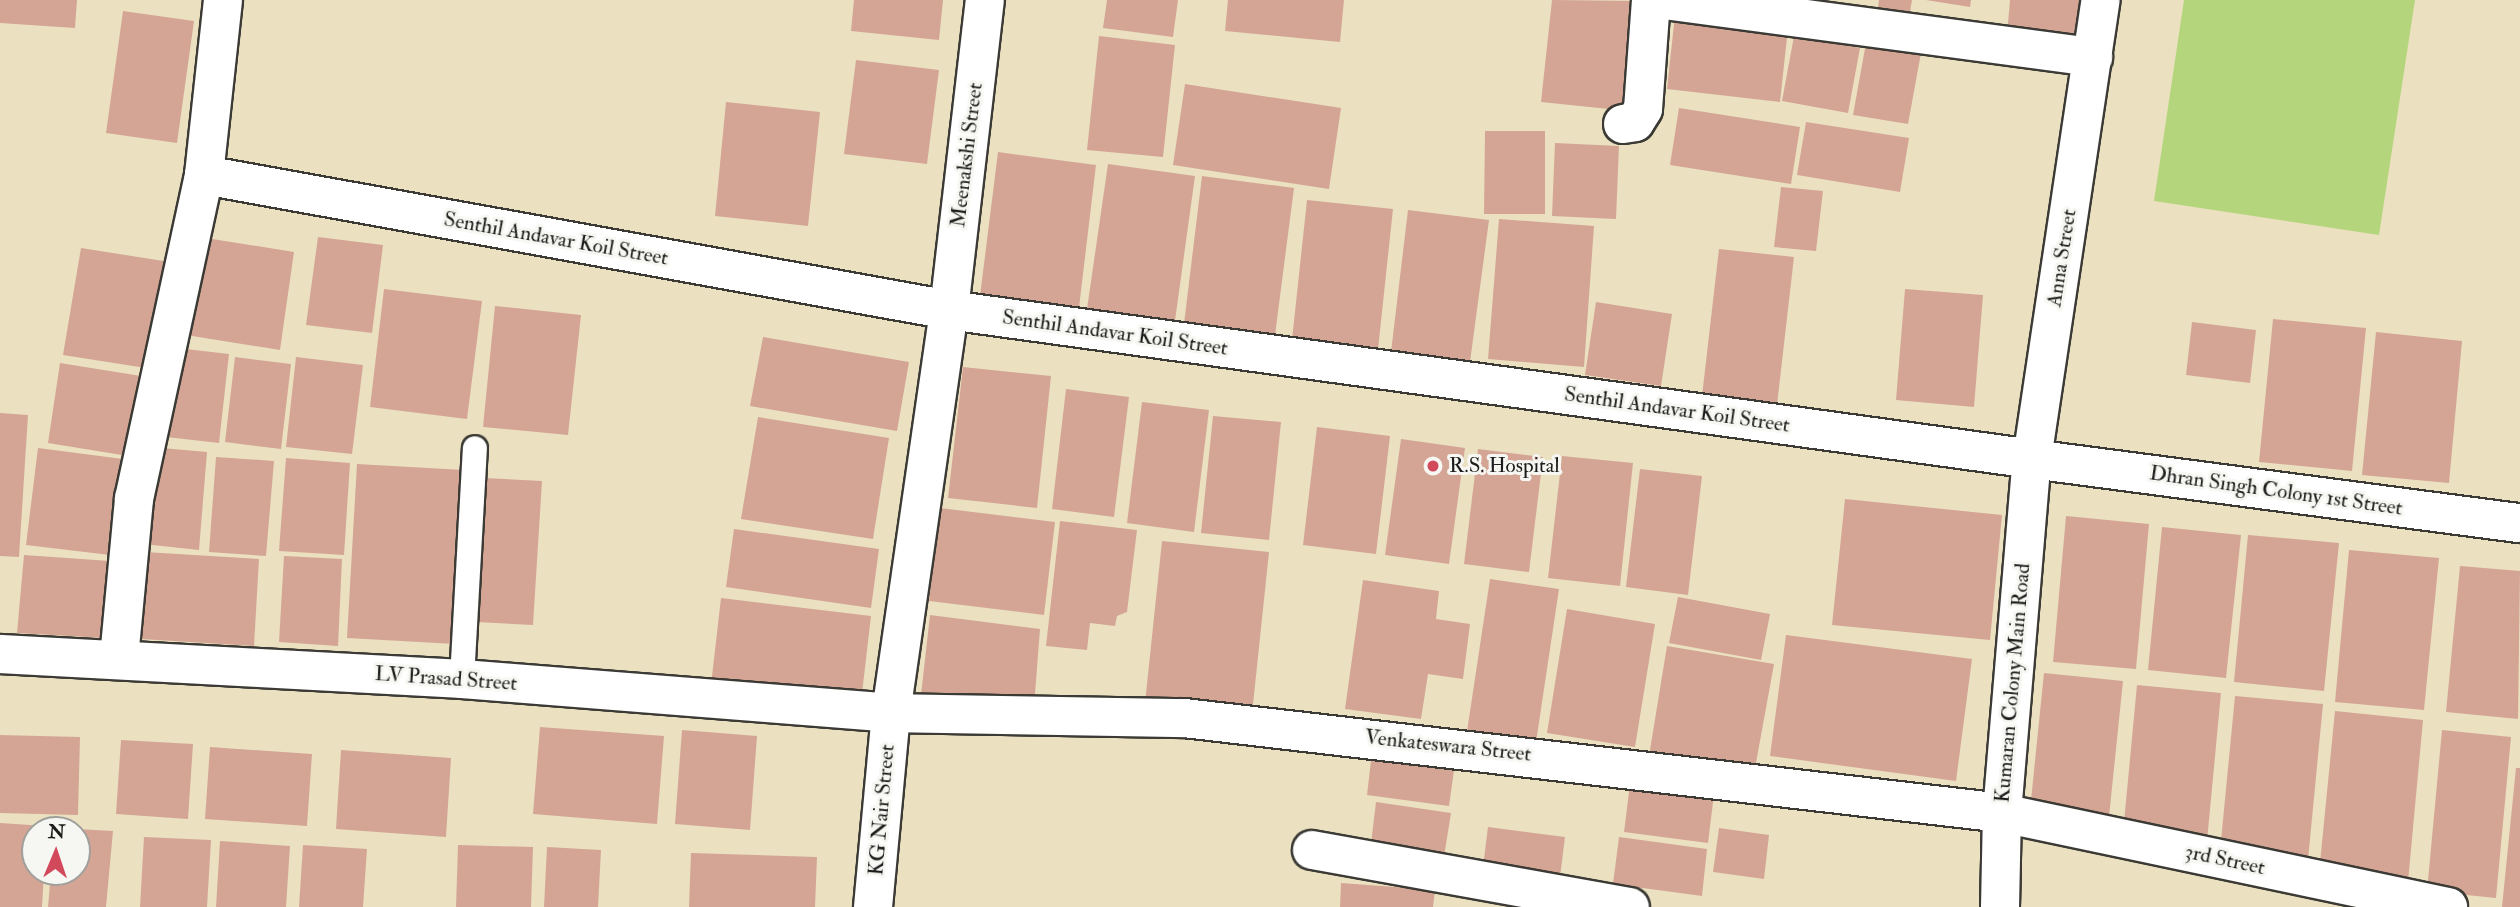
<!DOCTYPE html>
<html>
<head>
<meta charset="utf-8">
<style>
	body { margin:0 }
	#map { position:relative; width:2520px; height:907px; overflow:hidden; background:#ebe1c1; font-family:"IM FELL Double Pica",serif }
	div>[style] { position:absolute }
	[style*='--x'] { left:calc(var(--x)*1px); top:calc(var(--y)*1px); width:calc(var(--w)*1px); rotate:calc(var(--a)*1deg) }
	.green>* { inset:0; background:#b5d57d }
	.building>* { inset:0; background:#d4a594 }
	.roads { filter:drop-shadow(2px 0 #3b3a35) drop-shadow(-2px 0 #3b3a35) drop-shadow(0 2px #3b3a35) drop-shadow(0 -2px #3b3a35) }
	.service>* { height:24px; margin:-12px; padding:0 12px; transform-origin:12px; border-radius:12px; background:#fff }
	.minor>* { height:38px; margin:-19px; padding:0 19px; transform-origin:19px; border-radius:19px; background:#fff }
	.tertiary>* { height:38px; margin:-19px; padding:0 19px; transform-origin:19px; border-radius:19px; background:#fff }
	.dots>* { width:19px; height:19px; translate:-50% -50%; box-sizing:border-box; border:4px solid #f6f6f2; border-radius:50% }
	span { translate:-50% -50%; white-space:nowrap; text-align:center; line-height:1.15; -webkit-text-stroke:6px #f6f6f2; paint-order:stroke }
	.street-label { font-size:21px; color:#1c1c1c }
	.poi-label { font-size:21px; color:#1c1c1c }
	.left { translate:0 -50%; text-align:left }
	.north { position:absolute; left:21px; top:816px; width:70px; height:70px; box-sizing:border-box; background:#f6f6f2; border:2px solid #9f9f9c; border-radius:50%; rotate:2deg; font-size:19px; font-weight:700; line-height:28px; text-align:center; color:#1c1c1c }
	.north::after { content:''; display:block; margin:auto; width:24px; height:32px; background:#d1495b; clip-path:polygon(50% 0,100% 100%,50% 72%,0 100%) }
</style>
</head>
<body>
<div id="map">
	<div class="green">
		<div style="clip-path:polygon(2184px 0,2415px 0,2379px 235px,2154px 201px)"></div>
	</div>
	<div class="building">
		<div style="clip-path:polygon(0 0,77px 0,75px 28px,0 23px)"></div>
		<div style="clip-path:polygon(854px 0,943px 0,939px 40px,851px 31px)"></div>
		<div style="clip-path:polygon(1107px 0,1178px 0,1173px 37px,1103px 28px)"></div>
		<div style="clip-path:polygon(1228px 0,1344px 0,1340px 42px,1225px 31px)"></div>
		<div style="clip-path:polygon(1552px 0,1639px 1px,1628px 111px,1541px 102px)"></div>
		<div style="clip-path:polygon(1879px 0,1912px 0,1910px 12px,1878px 8px)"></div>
		<div style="clip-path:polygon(1926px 0,1971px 0,1970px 7px)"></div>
		<div style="clip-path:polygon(2010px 0,2085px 0,2081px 42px,2007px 35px)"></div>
		<div style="clip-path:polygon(123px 11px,194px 21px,177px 143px,106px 133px)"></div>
		<div style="clip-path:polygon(1675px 15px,1788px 28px,1780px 102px,1667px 89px)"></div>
		<div style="clip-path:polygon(1099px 36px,1175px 45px,1163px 157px,1087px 150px)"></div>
		<div style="clip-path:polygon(1794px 36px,1860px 48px,1848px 113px,1782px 101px)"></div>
		<div style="clip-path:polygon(1866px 43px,1921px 53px,1908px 124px,1853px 115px)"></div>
		<div style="clip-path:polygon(856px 60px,939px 70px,927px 164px,844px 154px)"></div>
		<div style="clip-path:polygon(1185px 84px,1341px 108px,1329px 189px,1173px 165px)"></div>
		<div style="clip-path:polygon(726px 102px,820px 112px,808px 226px,715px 216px)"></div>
		<div style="clip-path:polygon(1679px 108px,1800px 127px,1791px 184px,1670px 165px)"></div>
		<div style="clip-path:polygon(1806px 122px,1909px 138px,1900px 192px,1797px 175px)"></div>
		<div style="clip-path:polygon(1485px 131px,1545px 131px,1545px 214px,1484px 214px)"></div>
		<div style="clip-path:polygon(1555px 143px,1619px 146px,1616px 219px,1552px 216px)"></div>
		<div style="clip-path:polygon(998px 152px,1096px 165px,1078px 316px,979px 304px)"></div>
		<div style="clip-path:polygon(1108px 164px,1195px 176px,1174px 328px,1086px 316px)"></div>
		<div style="clip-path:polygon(1202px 176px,1294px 188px,1274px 343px,1183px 332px)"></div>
		<div style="clip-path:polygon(1781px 187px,1823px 191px,1816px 251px,1774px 247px)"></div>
		<div style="clip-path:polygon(1307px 200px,1393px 209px,1377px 359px,1291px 349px)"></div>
		<div style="clip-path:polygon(1408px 210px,1489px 220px,1470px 362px,1391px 352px)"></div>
		<div style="clip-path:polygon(1499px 219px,1594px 226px,1584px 367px,1488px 359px)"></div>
		<div style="clip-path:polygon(200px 237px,294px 252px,280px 350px,186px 335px)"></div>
		<div style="clip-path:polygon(318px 237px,383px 245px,372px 333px,306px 325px)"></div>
		<div style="clip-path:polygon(81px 248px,170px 262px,152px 369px,63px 355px)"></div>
		<div style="clip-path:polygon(1719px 249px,1794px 257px,1777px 405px,1702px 396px)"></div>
		<div style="clip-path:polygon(384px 289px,482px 301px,467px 419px,370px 407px)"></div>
		<div style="clip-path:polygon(1905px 289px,1983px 295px,1974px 407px,1896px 400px)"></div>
		<div style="clip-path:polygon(1596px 302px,1672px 314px,1661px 386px,1585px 375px)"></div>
		<div style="clip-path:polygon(495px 306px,581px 315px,568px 435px,483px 427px)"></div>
		<div style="clip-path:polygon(2273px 319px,2366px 328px,2352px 471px,2259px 462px)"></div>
		<div style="clip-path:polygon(2192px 322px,2256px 330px,2250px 383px,2186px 375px)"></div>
		<div style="clip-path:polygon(2376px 332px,2462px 341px,2449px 483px,2362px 475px)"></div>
		<div style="clip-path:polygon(763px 337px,909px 362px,897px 431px,750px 406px)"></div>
		<div style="clip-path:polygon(177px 348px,229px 354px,219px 443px,166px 437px)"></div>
		<div style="clip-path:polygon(235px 357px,291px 364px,281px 449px,225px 442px)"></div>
		<div style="clip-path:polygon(296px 357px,363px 365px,352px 454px,286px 447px)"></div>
		<div style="clip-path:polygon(60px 363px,141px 376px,128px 456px,48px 443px)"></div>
		<div style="clip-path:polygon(963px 367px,1051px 376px,1037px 508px,948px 498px)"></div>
		<div style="clip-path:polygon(1066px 389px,1129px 397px,1114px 517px,1052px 509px)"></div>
		<div style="clip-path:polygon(1142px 402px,1209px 410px,1194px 532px,1127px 523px)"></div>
		<div style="clip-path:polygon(0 413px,28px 415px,19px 557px,0 556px)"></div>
		<div style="clip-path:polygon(1213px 416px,1281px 422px,1269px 540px,1201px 533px)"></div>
		<div style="clip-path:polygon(758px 417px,889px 438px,873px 539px,741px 519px)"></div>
		<div style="clip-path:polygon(1317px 427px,1390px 436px,1376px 554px,1303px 545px)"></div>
		<div style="clip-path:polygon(1401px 439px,1465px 448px,1449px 564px,1385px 555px)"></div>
		<div style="clip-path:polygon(151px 447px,207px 452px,199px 550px,143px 544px)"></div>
		<div style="clip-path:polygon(38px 448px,123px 459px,110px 555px,26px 545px)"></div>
		<div style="clip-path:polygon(1478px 449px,1543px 457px,1529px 572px,1464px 564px)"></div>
		<div style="clip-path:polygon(1562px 456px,1633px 463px,1620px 586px,1548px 578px)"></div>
		<div style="clip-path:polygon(216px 457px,274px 461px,266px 556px,209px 552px)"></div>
		<div style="clip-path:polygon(286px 458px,350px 463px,344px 555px,279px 551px)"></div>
		<div style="clip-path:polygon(357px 464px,464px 470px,455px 644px,347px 638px)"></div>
		<div style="clip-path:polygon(1640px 469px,1702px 476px,1688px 595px,1626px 587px)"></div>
		<div style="clip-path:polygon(484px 478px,542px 481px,533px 625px,476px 622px)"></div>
		<div style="clip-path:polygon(1845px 499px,2002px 515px,1990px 640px,1832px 625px)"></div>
		<div style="clip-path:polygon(940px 508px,1055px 522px,1044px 615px,929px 601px)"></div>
		<div style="clip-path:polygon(2066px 516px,2149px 524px,2136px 669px,2053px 662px)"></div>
		<div style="clip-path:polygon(1060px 521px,1137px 530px,1127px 612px,1117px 616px,1115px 626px,1090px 623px,1087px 650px,1046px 646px)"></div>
		<div style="clip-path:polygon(2162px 527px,2241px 535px,2226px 678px,2148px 670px)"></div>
		<div style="clip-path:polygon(734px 529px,879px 549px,871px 608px,726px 587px)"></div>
		<div style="clip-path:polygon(2248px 535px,2339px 543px,2324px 691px,2234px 682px)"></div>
		<div style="clip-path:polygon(1162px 541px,1269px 552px,1252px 714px,1145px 703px)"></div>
		<div style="clip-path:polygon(2349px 550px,2439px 558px,2424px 710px,2335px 702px)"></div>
		<div style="clip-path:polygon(145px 552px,259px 559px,254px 646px,141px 639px)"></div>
		<div style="clip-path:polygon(24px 555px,110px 561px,104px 638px,17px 633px)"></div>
		<div style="clip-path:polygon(284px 556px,342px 559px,338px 646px,279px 642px)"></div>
		<div style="clip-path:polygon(2460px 566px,2520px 571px,2518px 719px,2446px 712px)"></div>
		<div style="clip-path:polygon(1490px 579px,1559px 589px,1535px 749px,1466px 738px)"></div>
		<div style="clip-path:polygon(1363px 580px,1439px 591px,1436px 619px,1470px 624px,1463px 679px,1428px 674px,1421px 719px,1345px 709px)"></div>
		<div style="clip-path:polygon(1678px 597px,1770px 614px,1761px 660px,1669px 643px)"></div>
		<div style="clip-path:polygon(721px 598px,871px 616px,861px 702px,711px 685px)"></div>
		<div style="clip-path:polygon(1567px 609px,1655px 624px,1635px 747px,1547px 733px)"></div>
		<div style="clip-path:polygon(930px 615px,1040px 629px,1034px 707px,921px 695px)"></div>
		<div style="clip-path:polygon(1786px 635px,1972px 659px,1956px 781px,1770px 756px)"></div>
		<div style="clip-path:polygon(1667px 646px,1774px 664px,1754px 774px,1649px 756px)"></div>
		<div style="clip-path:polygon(2044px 673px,2123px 681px,2109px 817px,2030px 810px)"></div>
		<div style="clip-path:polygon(2137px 685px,2221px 693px,2207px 841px,2123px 833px)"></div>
		<div style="clip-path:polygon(2235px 696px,2323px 704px,2308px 860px,2220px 851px)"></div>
		<div style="clip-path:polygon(2335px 711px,2423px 720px,2408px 882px,2319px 873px)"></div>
		<div style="clip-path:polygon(540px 727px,664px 736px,657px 824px,533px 814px)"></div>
		<div style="clip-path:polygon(682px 730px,757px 736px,750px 830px,675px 824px)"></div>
		<div style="clip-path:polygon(2442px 730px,2511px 737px,2496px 898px,2427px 891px)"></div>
		<div style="clip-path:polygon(0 735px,80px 737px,78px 815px,0 813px)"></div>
		<div style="clip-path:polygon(121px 740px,193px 744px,188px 819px,116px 814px)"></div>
		<div style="clip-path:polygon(210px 747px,312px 754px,307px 826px,205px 819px)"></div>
		<div style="clip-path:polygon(341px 750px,451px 758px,446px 837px,336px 829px)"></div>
		<div style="clip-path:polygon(1372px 752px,1455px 763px,1449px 806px,1367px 795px)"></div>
		<div style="clip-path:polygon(2516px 768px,2520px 768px,2520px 907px,2502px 907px)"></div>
		<div style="clip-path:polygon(1630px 784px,1714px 794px,1708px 843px,1624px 832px)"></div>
		<div style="clip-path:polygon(1376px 802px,1451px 813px,1443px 863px,1370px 852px)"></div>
		<div style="clip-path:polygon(0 823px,46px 826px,46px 830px,35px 830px,35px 872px,44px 872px,42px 907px,0 907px)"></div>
		<div style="clip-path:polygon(1488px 827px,1565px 837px,1559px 885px,1482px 875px)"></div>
		<div style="clip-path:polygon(1719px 828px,1769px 835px,1764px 879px,1713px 872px)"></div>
		<div style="clip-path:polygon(77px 829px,113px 831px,106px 907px,48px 907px,51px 872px,77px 872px)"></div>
		<div style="clip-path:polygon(144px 837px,211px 840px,207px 907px,140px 907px)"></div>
		<div style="clip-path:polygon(1619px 837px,1707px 849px,1702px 896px,1613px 884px)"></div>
		<div style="clip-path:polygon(220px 841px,290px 846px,286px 907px,216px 907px)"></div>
		<div style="clip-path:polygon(303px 845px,367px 849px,363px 907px,299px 907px)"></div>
		<div style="clip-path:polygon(458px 845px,533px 847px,531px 907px,456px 907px)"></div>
		<div style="clip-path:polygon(547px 847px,601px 850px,598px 907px,544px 907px)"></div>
		<div style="clip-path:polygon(691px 853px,817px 857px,815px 907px,689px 907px)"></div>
		<div style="clip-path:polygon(1341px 883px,1435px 890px,1433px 907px,1340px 907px)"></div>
	</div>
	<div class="roads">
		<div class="service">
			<div style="--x:462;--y:679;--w:231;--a:-86.8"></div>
		</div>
		<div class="minor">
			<div style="--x:1664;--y:0;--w:433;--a:7.6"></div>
			<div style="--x:1623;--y:124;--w:12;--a:-9"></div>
			<div style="--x:1635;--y:122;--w:15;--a:-58"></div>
			<div style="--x:1643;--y:109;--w:109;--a:-85.8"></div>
			<div style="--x:204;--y:175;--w:757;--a:10.27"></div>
			<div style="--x:949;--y:310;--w:1093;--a:7.83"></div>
			<div style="--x:2032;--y:459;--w:464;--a:-81.5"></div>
			<div style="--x:0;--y:654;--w:463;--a:3.1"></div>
			<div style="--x:462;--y:679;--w:430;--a:4.5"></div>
			<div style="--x:891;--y:713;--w:293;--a:1"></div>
			<div style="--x:1184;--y:718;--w:823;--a:6.62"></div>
			<div style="--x:2002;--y:813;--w:456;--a:11.9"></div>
			<div style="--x:119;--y:658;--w:160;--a:-84.6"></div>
			<div style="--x:134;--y:499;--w:331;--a:-77.8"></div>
			<div style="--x:204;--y:175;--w:176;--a:-83.8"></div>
			<div style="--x:1312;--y:850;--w:323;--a:10.2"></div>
			<div style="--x:873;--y:907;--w:195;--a:-84.7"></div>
			<div style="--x:891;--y:713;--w:407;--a:-81.8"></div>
			<div style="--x:949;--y:310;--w:312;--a:-83.4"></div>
		</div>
		<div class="tertiary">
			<div style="--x:2000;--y:907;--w:94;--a:-88.8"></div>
			<div style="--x:2002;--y:813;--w:355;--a:-85.2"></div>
			<div style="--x:2032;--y:459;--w:492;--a:7.5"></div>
		</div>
	</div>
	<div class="dots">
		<div style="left:1433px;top:466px;background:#d1495b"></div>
	</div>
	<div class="street-label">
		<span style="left:967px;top:155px;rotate:-83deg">Meenakshi Street</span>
		<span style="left:556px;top:239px;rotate:10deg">Senthil Andavar Koil Street</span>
		<span style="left:2062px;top:258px;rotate:-81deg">Anna Street</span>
		<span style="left:1115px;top:333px;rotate:8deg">Senthil Andavar Koil Street</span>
		<span style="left:1677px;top:410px;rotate:8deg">Senthil Andavar Koil Street</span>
		<span style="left:2276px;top:491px;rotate:8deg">Dhran Singh Colony 1st Street</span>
		<span style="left:446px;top:679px;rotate:4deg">LV Prasad Street</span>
		<span style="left:2013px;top:683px;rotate:-85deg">Kumaran Colony Main Road</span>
		<span style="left:1448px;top:746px;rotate:6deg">Venkateswara Street</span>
		<span style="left:882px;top:810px;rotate:-85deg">KG Nair Street</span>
		<span style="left:2225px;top:860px;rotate:12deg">3rd Street</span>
	</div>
	<div class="poi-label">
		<span class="left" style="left:1449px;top:466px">R.S. Hospital</span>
	</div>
	<div class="north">N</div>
</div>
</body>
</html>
